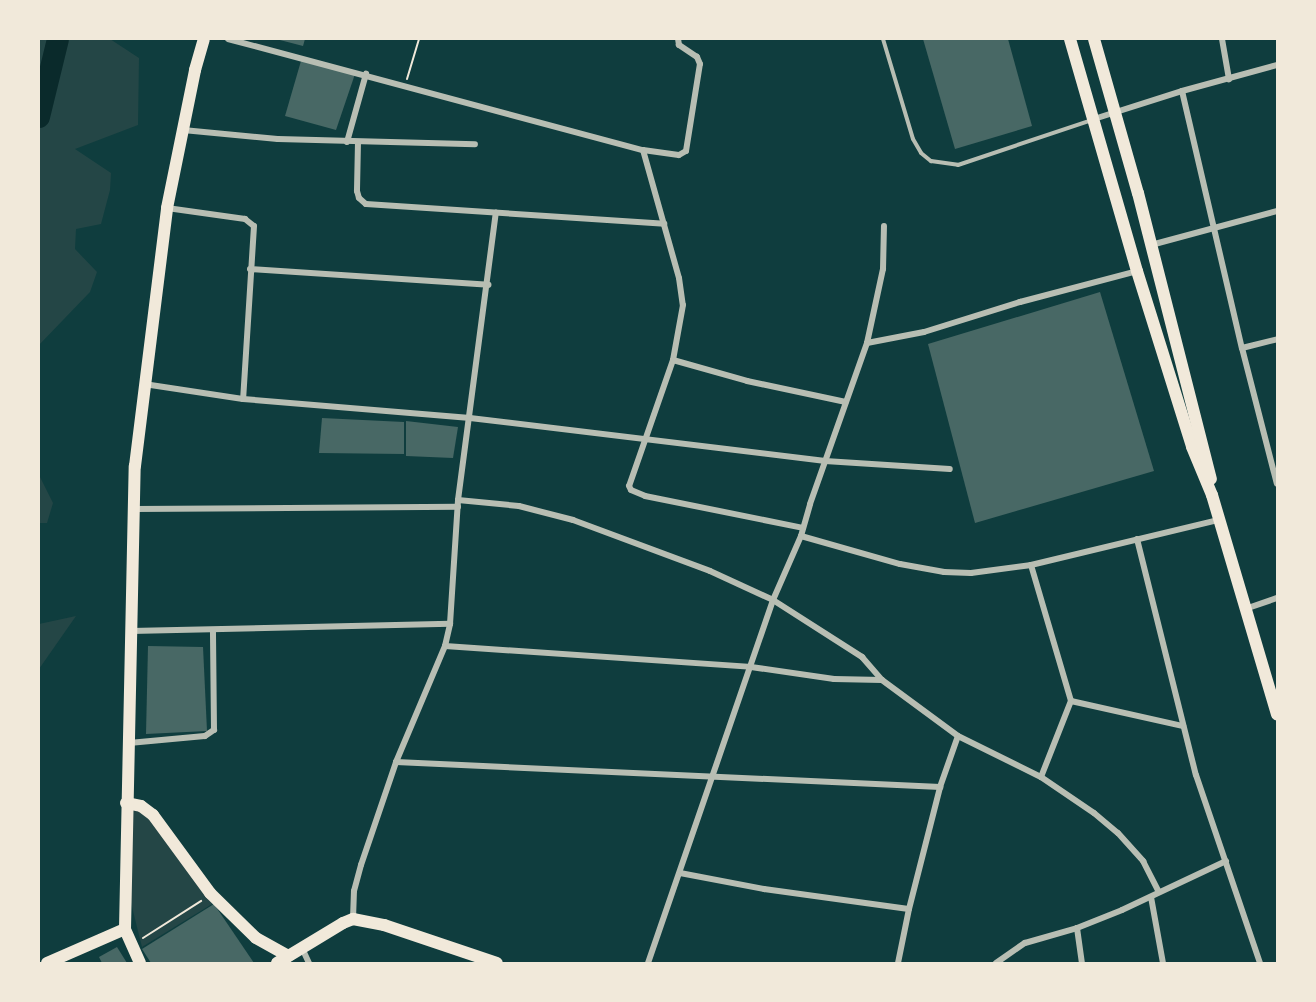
<!DOCTYPE html>
<html>
<head>
<meta charset="utf-8">
<style>
	body { margin:0 }
	#map { position:relative; width:1316px; height:1002px; overflow:hidden; background:#0f3d3e; font-family:Montserrat,sans-serif }
	div>[style] { position:absolute }
	[style*='--x'] { left:calc(var(--x)*1px); top:calc(var(--y)*1px); width:calc(var(--w)*1px); rotate:calc(var(--a)*1deg) }
	.green>* { inset:0; background:#244646 }
	.river>* { height:22px; margin:-11px; padding:0 11px; transform-origin:11px; border-radius:11px; background:#0a2a2b }
	.building>* { inset:0; background:#486865 }
	.path>* { height:2px; margin:-1px; padding:0 1px; transform-origin:1px; border-radius:1px; background:#f1e9da }
	.service>* { height:4px; margin:-2px; padding:0 2px; transform-origin:2px; border-radius:2px; background:#b8beb3 }
	.minor>* { height:6px; margin:-3px; padding:0 3px; transform-origin:3px; border-radius:3px; background:#b8beb3 }
	.primary>* { height:12px; margin:-6px; padding:0 6px; transform-origin:6px; border-radius:6px; background:#f1e9da }
	.trunk>* { height:12px; margin:-6px; padding:0 6px; transform-origin:6px; border-radius:6px; background:#f1e9da }
	span { translate:-50% -50%; white-space:nowrap; text-align:center; line-height:1.15; -webkit-text-stroke:6px #f1e9da; paint-order:stroke }
	.frame { position:absolute; inset:0; border:40px solid #f1e9da; pointer-events:none }
</style>
</head>
<body>
<div id="map">
	<div class="green">
		<div style="clip-path:polygon(39px 39px,110px 39px,139px 58px,138px 125px,75px 149px,111px 173px,110px 190px,101px 224px,76px 229px,75px 249px,97px 272px,90px 292px,39px 345px)"></div>
		<div style="clip-path:polygon(39px 475px,53px 503px,47px 523px,39px 523px)"></div>
		<div style="clip-path:polygon(76px 616px,39px 669px,39px 624px)"></div>
		<div style="clip-path:polygon(143px 810px,212px 904px,142px 947px,131px 903px,132px 811px)"></div>
	</div>
	<div class="river">
		<div style="--x:39;--y:117;--w:80;--a:-76.3"></div>
	</div>
	<div class="building">
		<div style="clip-path:polygon(276px 39px,305px 39px,303px 46px)"></div>
		<div style="clip-path:polygon(923px 39px,1008px 39px,1032px 126px,955px 149px)"></div>
		<div style="clip-path:polygon(301px 61px,355px 74px,336px 130px,285px 116px)"></div>
		<div style="clip-path:polygon(1100px 292px,1154px 471px,975px 523px,928px 344px)"></div>
		<div style="clip-path:polygon(322px 418px,404px 422px,404px 454px,319px 453px)"></div>
		<div style="clip-path:polygon(406px 421px,458px 427px,453px 458px,406px 456px)"></div>
		<div style="clip-path:polygon(148px 646px,203px 647px,207px 731px,146px 734px)"></div>
		<div style="clip-path:polygon(214px 904px,254px 963px,151px 963px,142px 949px)"></div>
		<div style="clip-path:polygon(117px 947px,127px 963px,102px 963px,99px 957px)"></div>
	</div>
	<div class="path">
		<div style="--x:407;--y:79;--w:42;--a:-73.3"></div>
		<div style="--x:143;--y:938;--w:69;--a:-32.5"></div>
	</div>
	<div class="service">
		<div style="--x:883;--y:39;--w:104;--a:73.3"></div>
		<div style="--x:913;--y:139;--w:16;--a:60"></div>
		<div style="--x:921;--y:153;--w:13;--a:39"></div>
		<div style="--x:931;--y:161;--w:27;--a:8"></div>
		<div style="--x:958;--y:165;--w:141;--a:-18.6"></div>
	</div>
	<div class="minor">
		<div style="--x:228;--y:39;--w:430;--a:15"></div>
		<div style="--x:643;--y:150;--w:36;--a:8"></div>
		<div style="--x:679;--y:155;--w:8;--a:-30"></div>
		<div style="--x:686;--y:151;--w:88;--a:-80.9"></div>
		<div style="--x:700;--y:64;--w:8;--a:-113"></div>
		<div style="--x:697;--y:57;--w:22;--a:-146"></div>
		<div style="--x:679;--y:45;--w:6;--a:-99"></div>
		<div style="--x:1222;--y:39;--w:41;--a:80.1"></div>
		<div style="--x:1182;--y:91;--w:264;--a:76.9"></div>
		<div style="--x:1242;--y:348;--w:140;--a:75.6"></div>
		<div style="--x:1094;--y:119;--w:92;--a:-17.7"></div>
		<div style="--x:1182;--y:91;--w:98;--a:-15.3"></div>
		<div style="--x:183;--y:130;--w:95;--a:5.4"></div>
		<div style="--x:278;--y:139;--w:197;--a:1.5"></div>
		<div style="--x:347;--y:142;--w:71;--a:-74.4"></div>
		<div style="--x:358;--y:142;--w:49;--a:91.2"></div>
		<div style="--x:357;--y:191;--w:7;--a:74"></div>
		<div style="--x:359;--y:198;--w:9;--a:41"></div>
		<div style="--x:366;--y:204;--w:299;--a:3.8"></div>
		<div style="--x:643;--y:150;--w:133;--a:74.3"></div>
		<div style="--x:679;--y:278;--w:27;--a:82"></div>
		<div style="--x:683;--y:305;--w:56;--a:100.3"></div>
		<div style="--x:673;--y:360;--w:133;--a:109.2"></div>
		<div style="--x:629;--y:486;--w:4;--a:63"></div>
		<div style="--x:631;--y:490;--w:15;--a:23"></div>
		<div style="--x:645;--y:496;--w:161;--a:11.4"></div>
		<div style="--x:167;--y:208;--w:79;--a:8"></div>
		<div style="--x:245;--y:219;--w:11;--a:38"></div>
		<div style="--x:254;--y:226;--w:173;--a:93.6"></div>
		<div style="--x:1151;--y:245;--w:131;--a:-15.1"></div>
		<div style="--x:250;--y:269;--w:239;--a:3.8"></div>
		<div style="--x:867;--y:343;--w:58;--a:-10.9"></div>
		<div style="--x:924;--y:332;--w:101;--a:-17.4"></div>
		<div style="--x:1020;--y:302;--w:121;--a:-14.8"></div>
		<div style="--x:1242;--y:348;--w:36;--a:-14"></div>
		<div style="--x:673;--y:360;--w:77;--a:15.8"></div>
		<div style="--x:747;--y:381;--w:101;--a:12"></div>
		<div style="--x:144;--y:384;--w:100;--a:8.6"></div>
		<div style="--x:243;--y:399;--w:228;--a:4.8"></div>
		<div style="--x:470;--y:418;--w:358;--a:6.9"></div>
		<div style="--x:825;--y:461;--w:125;--a:3.7"></div>
		<div style="--x:458;--y:500;--w:61;--a:5.6"></div>
		<div style="--x:519;--y:506;--w:56;--a:14.5"></div>
		<div style="--x:573;--y:520;--w:146;--a:20.4"></div>
		<div style="--x:710;--y:571;--w:69;--a:24.7"></div>
		<div style="--x:773;--y:600;--w:106;--a:32.6"></div>
		<div style="--x:862;--y:657;--w:30;--a:49"></div>
		<div style="--x:882;--y:680;--w:94;--a:36.4"></div>
		<div style="--x:958;--y:736;--w:93;--a:26.3"></div>
		<div style="--x:1041;--y:777;--w:64;--a:34.2"></div>
		<div style="--x:1094;--y:813;--w:31;--a:40"></div>
		<div style="--x:1118;--y:833;--w:38;--a:48"></div>
		<div style="--x:1143;--y:861;--w:35;--a:63"></div>
		<div style="--x:135;--y:509;--w:323;--a:-0.4"></div>
		<div style="--x:801;--y:536;--w:103;--a:15.8"></div>
		<div style="--x:900;--y:564;--w:45;--a:10.3"></div>
		<div style="--x:944;--y:572;--w:27;--a:2"></div>
		<div style="--x:971;--y:573;--w:61;--a:-7.6"></div>
		<div style="--x:1031;--y:565;--w:193;--a:-13.5"></div>
		<div style="--x:1137;--y:539;--w:243;--a:76"></div>
		<div style="--x:1196;--y:775;--w:199;--a:71.2"></div>
		<div style="--x:1031;--y:565;--w:142;--a:73.6"></div>
		<div style="--x:1071;--y:701;--w:115;--a:12.6"></div>
		<div style="--x:1245;--y:609;--w:34;--a:-19"></div>
		<div style="--x:131;--y:631;--w:319;--a:-1.3"></div>
		<div style="--x:445;--y:646;--w:307;--a:3.9"></div>
		<div style="--x:751;--y:667;--w:84;--a:8.2"></div>
		<div style="--x:834;--y:679;--w:48;--a:1.2"></div>
		<div style="--x:129;--y:743;--w:76;--a:-5.3"></div>
		<div style="--x:205;--y:736;--w:11;--a:-34"></div>
		<div style="--x:214;--y:730;--w:99;--a:-90.6"></div>
		<div style="--x:396;--y:762;--w:545;--a:2.63"></div>
		<div style="--x:1041;--y:777;--w:82;--a:-68.5"></div>
		<div style="--x:680;--y:873;--w:86;--a:10.8"></div>
		<div style="--x:764;--y:889;--w:146;--a:7.9"></div>
		<div style="--x:1151;--y:897;--w:67;--a:79.7"></div>
		<div style="--x:353;--y:919;--w:28;--a:-88"></div>
		<div style="--x:354;--y:891;--w:27;--a:-75"></div>
		<div style="--x:361;--y:865;--w:109;--a:-71.2"></div>
		<div style="--x:396;--y:762;--w:126;--a:-67.1"></div>
		<div style="--x:445;--y:646;--w:23;--a:-77"></div>
		<div style="--x:450;--y:624;--w:124;--a:-86.3"></div>
		<div style="--x:458;--y:500;--w:290;--a:-82.5"></div>
		<div style="--x:1077;--y:928;--w:35;--a:82"></div>
		<div style="--x:302;--y:948;--w:17;--a:65"></div>
		<div style="--x:648;--y:963;--w:384;--a:-71"></div>
		<div style="--x:773;--y:600;--w:70;--a:-66.4"></div>
		<div style="--x:801;--y:536;--w:33;--a:-74"></div>
		<div style="--x:810;--y:504;--w:171;--a:-70.5"></div>
		<div style="--x:867;--y:343;--w:76;--a:-77.8"></div>
		<div style="--x:883;--y:269;--w:43;--a:-88.7"></div>
		<div style="--x:898;--y:963;--w:55;--a:-78.5"></div>
		<div style="--x:909;--y:909;--w:126;--a:-75.7"></div>
		<div style="--x:940;--y:787;--w:54;--a:-70.6"></div>
		<div style="--x:996;--y:963;--w:35;--a:-35"></div>
		<div style="--x:1025;--y:943;--w:54;--a:-16.1"></div>
		<div style="--x:1077;--y:928;--w:48;--a:-21.8"></div>
		<div style="--x:1122;--y:910;--w:115;--a:-25.2"></div>
	</div>
	<div class="primary">
		<div style="--x:126;--y:803;--w:15;--a:11"></div>
		<div style="--x:141;--y:806;--w:15;--a:37"></div>
		<div style="--x:153;--y:815;--w:97;--a:53.8"></div>
		<div style="--x:210;--y:893;--w:64;--a:44.4"></div>
		<div style="--x:256;--y:938;--w:37;--a:29"></div>
		<div style="--x:47;--y:963;--w:85;--a:-23.6"></div>
		<div style="--x:140;--y:963;--w:37;--a:-114"></div>
		<div style="--x:125;--y:929;--w:463;--a:-88.8"></div>
		<div style="--x:135;--y:466;--w:260;--a:-82.9"></div>
		<div style="--x:167;--y:208;--w:141;--a:-78.5"></div>
		<div style="--x:195;--y:70;--w:32;--a:-74"></div>
		<div style="--x:277;--y:963;--w:77;--a:-31.2"></div>
		<div style="--x:343;--y:923;--w:11;--a:-22"></div>
		<div style="--x:353;--y:919;--w:32;--a:11"></div>
		<div style="--x:384;--y:925;--w:119;--a:18.6"></div>
	</div>
	<div class="trunk">
		<div style="--x:1070;--y:39;--w:241;--a:73.9"></div>
		<div style="--x:1137;--y:271;--w:184;--a:72.6"></div>
		<div style="--x:1192;--y:447;--w:52;--a:67.4"></div>
		<div style="--x:1212;--y:495;--w:229;--a:73.5"></div>
		<div style="--x:1094;--y:39;--w:160;--a:74.1"></div>
		<div style="--x:1138;--y:193;--w:295;--a:75.7"></div>
	</div>
	<div class="frame"></div>
</div>
</body>
</html>
